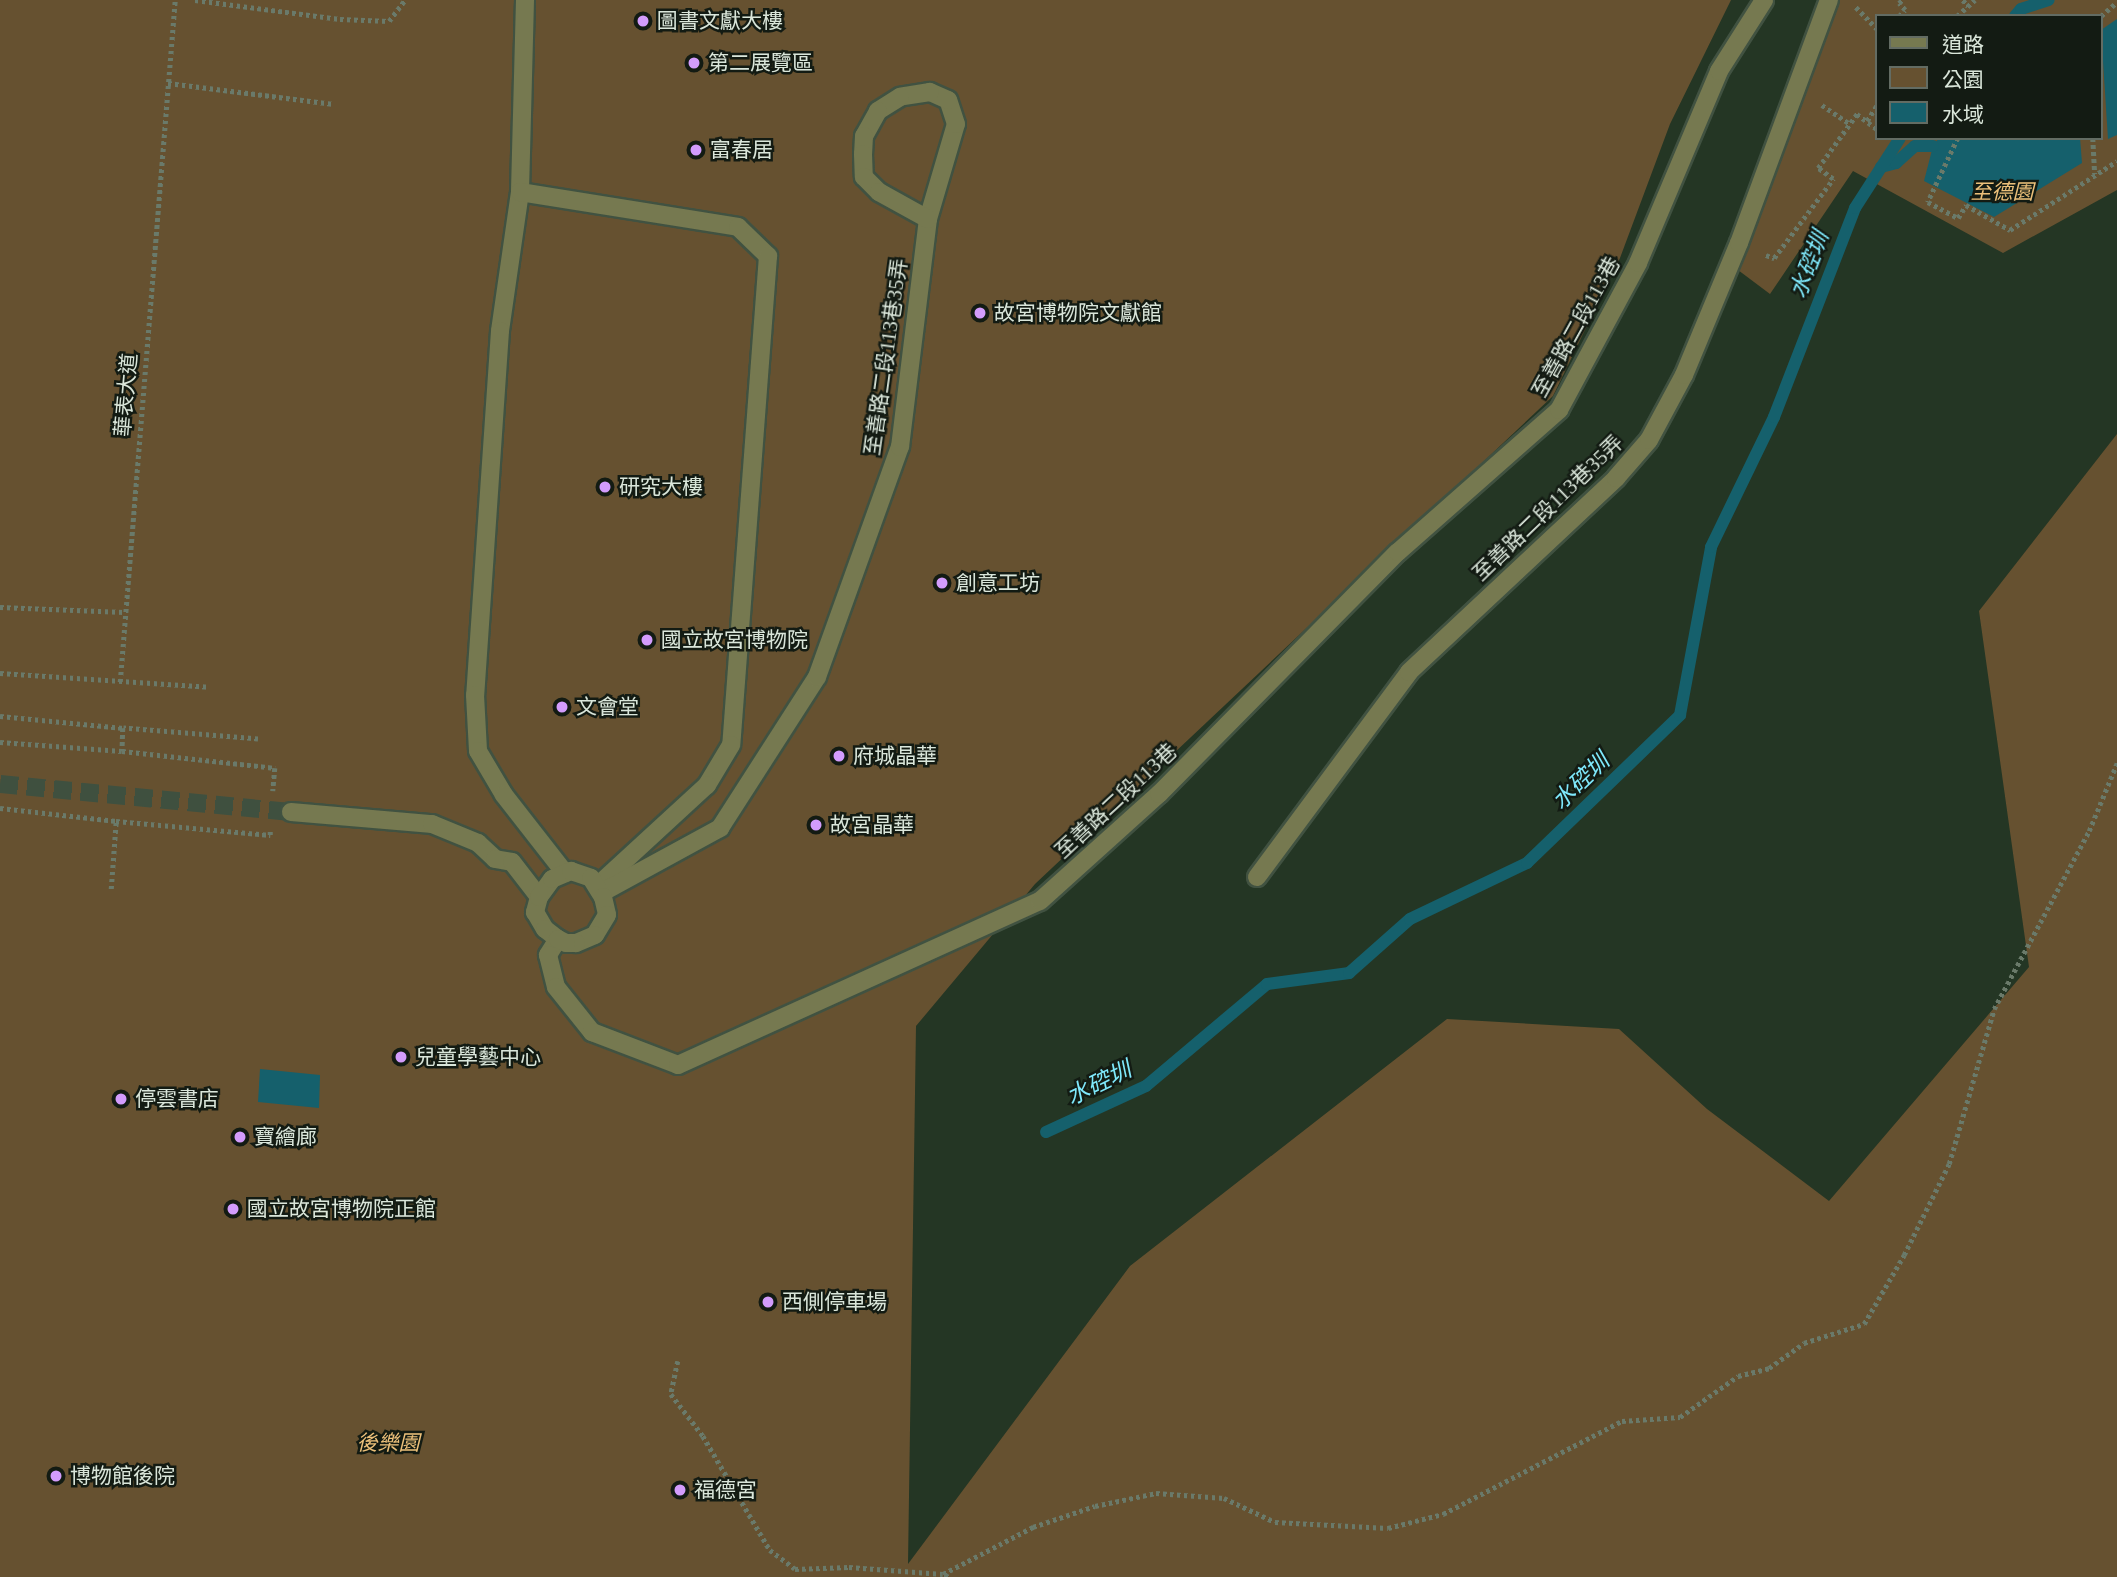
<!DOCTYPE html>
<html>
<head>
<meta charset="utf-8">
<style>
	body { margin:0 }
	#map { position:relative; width:2117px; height:1577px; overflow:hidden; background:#243624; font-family:"Times New Roman","Noto Sans TC",serif }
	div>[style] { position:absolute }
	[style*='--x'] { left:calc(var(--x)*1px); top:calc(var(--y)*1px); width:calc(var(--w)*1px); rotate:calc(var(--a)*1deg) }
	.green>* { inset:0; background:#665130 }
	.water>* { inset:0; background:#15606c }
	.stream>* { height:12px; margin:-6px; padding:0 6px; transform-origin:6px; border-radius:6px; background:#15606c }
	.minor-tunnel>* { height:18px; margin-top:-9px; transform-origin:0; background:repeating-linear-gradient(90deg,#3f503f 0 18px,transparent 0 27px) }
	.path>* { height:4.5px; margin-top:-2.25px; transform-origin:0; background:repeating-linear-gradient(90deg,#6a7a6a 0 3.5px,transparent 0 7px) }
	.roads { filter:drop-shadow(2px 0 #415241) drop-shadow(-2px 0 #415241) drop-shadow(0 2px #415241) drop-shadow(0 -2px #415241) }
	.minor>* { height:18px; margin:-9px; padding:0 9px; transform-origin:9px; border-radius:9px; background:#767950 }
	.dots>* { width:19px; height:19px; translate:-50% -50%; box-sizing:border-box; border:4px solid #131b13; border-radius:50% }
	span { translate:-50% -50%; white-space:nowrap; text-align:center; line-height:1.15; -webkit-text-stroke:5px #131b13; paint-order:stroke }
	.poi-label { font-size:21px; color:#dae6da }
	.left { translate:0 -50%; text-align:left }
	.park-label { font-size:21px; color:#ecc07a; font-style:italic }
	.street-label { font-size:21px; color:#dae6da }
	.water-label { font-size:23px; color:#7fe9fc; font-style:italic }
	.legend { position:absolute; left:1875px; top:14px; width:228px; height:126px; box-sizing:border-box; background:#131b13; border:2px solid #636c63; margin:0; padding:9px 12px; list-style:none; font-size:21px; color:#dae6da }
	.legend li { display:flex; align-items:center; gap:14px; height:35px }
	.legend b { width:35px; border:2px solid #636c63 }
</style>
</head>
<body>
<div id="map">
	<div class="green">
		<div style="clip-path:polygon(0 0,1731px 0,1670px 124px,1620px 258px,1553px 396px,1035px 884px,916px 1026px,908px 1564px,1130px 1266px,1447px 1019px,1619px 1029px,1707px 1109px,1829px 1201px,2029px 967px,1979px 611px,2117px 434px,2117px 1577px,0 1577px)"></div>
		<div style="clip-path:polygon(evenodd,1838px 0,2117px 0,2117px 190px,2003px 253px,1853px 171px,1770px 294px,1738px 270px,1838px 0,1877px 16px,2101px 16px,2101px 138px,1877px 138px,1877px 16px)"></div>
	</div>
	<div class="water">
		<div style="clip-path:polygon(2117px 19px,2117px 135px,2108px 139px,2101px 30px)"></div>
		<div style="clip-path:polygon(1939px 138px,2080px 138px,2082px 163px,1994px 217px,1924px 181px,1933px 146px)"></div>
		<div style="clip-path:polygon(260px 1069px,320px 1075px,319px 1108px,258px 1102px)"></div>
	</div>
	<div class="stream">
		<div style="--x:2015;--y:16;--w:9;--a:-49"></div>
		<div style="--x:2021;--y:9;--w:29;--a:-18"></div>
		<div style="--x:1881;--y:167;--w:16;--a:-15"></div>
		<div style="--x:1896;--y:163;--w:25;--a:-42"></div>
		<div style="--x:1915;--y:146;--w:18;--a:0"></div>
		<div style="--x:1046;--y:1132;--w:110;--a:-24.7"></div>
		<div style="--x:1146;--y:1086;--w:158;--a:-40.1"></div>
		<div style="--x:1267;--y:984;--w:83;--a:-7.6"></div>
		<div style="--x:1349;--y:973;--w:81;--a:-41.5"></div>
		<div style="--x:1410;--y:919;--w:130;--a:-25.6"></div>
		<div style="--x:1527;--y:863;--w:213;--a:-44"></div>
		<div style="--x:1680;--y:715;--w:171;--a:-79.5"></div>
		<div style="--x:1711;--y:547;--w:144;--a:-64.1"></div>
		<div style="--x:1774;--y:417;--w:224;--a:-68.8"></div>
		<div style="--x:1855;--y:208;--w:83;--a:-57.3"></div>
	</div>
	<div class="minor-tunnel">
		<div style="--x:0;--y:784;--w:292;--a:5.5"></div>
	</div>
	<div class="path">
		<div style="--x:195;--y:0;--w:146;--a:7.5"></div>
		<div style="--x:340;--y:19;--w:49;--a:2.3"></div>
		<div style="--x:389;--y:21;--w:26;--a:-53"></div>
		<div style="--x:1963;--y:0;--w:8;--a:50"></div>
		<div style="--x:1856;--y:7;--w:30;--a:46"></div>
		<div style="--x:1899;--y:16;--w:8;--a:-45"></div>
		<div style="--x:1905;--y:10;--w:9;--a:-131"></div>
		<div style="--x:1899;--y:3;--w:4;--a:-45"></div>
		<div style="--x:1957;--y:16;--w:24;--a:-42"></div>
		<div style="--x:2101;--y:16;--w:21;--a:-41"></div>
		<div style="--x:168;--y:83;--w:167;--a:7.2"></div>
		<div style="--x:1822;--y:105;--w:34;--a:34"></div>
		<div style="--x:1867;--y:121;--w:19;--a:-58"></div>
		<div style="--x:1958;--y:138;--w:71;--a:115.1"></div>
		<div style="--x:1928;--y:202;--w:34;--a:28"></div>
		<div style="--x:1958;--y:218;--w:15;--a:-58"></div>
		<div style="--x:1966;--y:205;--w:51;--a:29.6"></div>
		<div style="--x:2010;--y:230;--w:127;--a:-32.8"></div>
		<div style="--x:2093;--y:138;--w:36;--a:87"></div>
		<div style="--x:1766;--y:255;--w:9;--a:21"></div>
		<div style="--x:1774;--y:258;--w:99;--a:-53.2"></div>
		<div style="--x:1833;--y:179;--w:19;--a:-144"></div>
		<div style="--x:1818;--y:168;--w:67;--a:-54.2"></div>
		<div style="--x:1857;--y:114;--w:25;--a:37"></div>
		<div style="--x:0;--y:607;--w:124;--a:2.3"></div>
		<div style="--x:0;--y:673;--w:209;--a:3.8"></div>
		<div style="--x:120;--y:682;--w:684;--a:-85.39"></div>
		<div style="--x:0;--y:716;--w:124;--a:5.6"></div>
		<div style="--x:258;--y:739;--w:135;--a:-175.3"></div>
		<div style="--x:123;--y:728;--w:23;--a:92"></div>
		<div style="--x:122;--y:751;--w:154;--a:6.3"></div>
		<div style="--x:275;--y:768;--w:23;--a:95"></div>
		<div style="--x:0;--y:742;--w:122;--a:4.2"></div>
		<div style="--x:0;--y:808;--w:117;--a:6.4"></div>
		<div style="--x:111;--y:889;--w:68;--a:-85.8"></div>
		<div style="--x:116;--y:821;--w:155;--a:5.2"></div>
		<div style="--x:270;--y:835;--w:4;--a:-90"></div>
		<div style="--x:678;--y:1361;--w:34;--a:102"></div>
		<div style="--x:671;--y:1394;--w:53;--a:52.7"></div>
		<div style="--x:703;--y:1436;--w:132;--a:59.6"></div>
		<div style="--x:770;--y:1550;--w:31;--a:37"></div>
		<div style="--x:795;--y:1569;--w:54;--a:-2.1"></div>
		<div style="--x:849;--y:1567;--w:94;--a:4.3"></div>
		<div style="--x:948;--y:1577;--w:6;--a:-149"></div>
		<div style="--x:943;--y:1574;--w:102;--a:-27.6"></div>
		<div style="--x:1033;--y:1527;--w:65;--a:-18.7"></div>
		<div style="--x:1095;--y:1506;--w:62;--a:-12"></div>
		<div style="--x:1156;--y:1493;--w:68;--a:4.2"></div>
		<div style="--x:1224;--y:1498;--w:56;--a:25.2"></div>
		<div style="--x:1275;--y:1522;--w:113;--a:3"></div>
		<div style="--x:1388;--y:1528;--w:57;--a:-14.3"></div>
		<div style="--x:1443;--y:1514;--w:202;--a:-27.5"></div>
		<div style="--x:1622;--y:1421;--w:58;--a:-3.9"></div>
		<div style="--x:1680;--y:1417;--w:71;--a:-35.3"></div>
		<div style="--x:1738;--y:1376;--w:32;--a:-14"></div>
		<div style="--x:1769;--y:1368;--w:43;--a:-35.5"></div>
		<div style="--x:1804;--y:1343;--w:63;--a:-17.6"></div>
		<div style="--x:1864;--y:1324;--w:80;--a:-59.9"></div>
		<div style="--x:1904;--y:1255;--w:102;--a:-63.7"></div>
		<div style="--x:1949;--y:1164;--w:161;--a:-73.8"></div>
		<div style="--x:1994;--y:1009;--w:202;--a:-61.9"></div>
		<div style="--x:2089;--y:831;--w:74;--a:-67.6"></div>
	</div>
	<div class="roads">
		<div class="minor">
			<div style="--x:525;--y:0;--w:192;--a:91.5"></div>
			<div style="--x:520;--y:192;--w:140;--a:98.2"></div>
			<div style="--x:500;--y:331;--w:365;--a:93.9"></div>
			<div style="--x:475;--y:695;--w:56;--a:86.9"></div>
			<div style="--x:478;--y:751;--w:51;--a:59.4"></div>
			<div style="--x:504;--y:795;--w:99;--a:52"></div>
			<div style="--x:520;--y:192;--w:221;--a:9.1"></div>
			<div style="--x:738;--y:227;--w:42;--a:44"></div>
			<div style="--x:768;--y:256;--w:490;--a:94.3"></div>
			<div style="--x:731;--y:745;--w:47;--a:121"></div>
			<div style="--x:707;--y:785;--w:149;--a:137.4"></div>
			<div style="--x:291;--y:812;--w:142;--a:4.9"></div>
			<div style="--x:432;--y:824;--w:50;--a:22.4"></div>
			<div style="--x:478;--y:843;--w:23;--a:43"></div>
			<div style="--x:495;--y:859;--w:17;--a:10"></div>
			<div style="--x:512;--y:862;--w:44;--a:52.4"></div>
			<div style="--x:539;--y:897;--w:16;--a:105"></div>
			<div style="--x:535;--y:912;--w:20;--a:60"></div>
			<div style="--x:545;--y:929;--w:16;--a:38"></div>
			<div style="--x:558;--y:939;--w:19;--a:122"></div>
			<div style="--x:548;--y:955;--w:33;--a:76"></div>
			<div style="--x:556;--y:987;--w:58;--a:51.3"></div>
			<div style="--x:592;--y:1032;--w:92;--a:21"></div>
			<div style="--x:678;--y:1065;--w:397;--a:-24.4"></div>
			<div style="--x:1040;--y:901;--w:160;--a:-42"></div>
			<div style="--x:1159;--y:794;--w:340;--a:-45.4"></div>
			<div style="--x:1398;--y:552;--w:215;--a:-41.4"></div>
			<div style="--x:1559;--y:410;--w:167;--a:-61.7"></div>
			<div style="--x:1638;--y:263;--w:208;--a:-67.1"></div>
			<div style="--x:1719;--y:71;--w:84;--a:-57.6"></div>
			<div style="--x:1257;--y:877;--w:255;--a:-53.4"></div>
			<div style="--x:1409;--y:672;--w:284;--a:-43.1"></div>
			<div style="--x:1616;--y:478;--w:50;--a:-49"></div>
			<div style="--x:1649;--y:440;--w:74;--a:-61.7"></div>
			<div style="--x:1684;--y:375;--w:143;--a:-67.4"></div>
			<div style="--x:1739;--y:243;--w:259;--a:-69.7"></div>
			<div style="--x:601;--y:893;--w:136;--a:-28.6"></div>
			<div style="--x:720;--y:828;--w:179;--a:-57.3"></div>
			<div style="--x:817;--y:677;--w:245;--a:-70.2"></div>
			<div style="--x:900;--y:447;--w:230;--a:-83"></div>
			<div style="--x:928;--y:219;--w:99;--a:-73.6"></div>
			<div style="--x:956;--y:124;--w:25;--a:-108"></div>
			<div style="--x:948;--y:100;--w:20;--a:-156"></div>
			<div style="--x:930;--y:92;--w:30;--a:171"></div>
			<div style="--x:900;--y:97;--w:26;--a:148"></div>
			<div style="--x:878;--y:111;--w:29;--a:119"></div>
			<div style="--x:864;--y:136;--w:18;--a:93"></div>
			<div style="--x:863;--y:154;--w:23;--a:88"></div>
			<div style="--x:864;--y:177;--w:21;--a:45"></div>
			<div style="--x:879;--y:192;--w:56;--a:28.9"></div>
			<div style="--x:539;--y:897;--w:22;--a:-54"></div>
			<div style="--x:552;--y:879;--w:21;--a:-23"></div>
			<div style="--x:571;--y:871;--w:21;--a:19"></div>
			<div style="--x:591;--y:878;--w:22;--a:58"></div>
			<div style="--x:603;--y:897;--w:18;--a:77"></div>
			<div style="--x:607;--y:915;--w:23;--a:121"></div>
			<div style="--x:595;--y:935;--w:21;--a:157"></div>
			<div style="--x:576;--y:943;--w:10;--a:180"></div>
			<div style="--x:566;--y:943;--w:9;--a:-153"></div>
		</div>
	</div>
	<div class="dots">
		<div style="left:643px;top:21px;background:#d39cfc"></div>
		<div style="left:694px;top:63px;background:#d39cfc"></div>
		<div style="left:696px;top:150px;background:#d39cfc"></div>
		<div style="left:980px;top:313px;background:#d39cfc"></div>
		<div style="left:605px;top:487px;background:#d39cfc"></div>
		<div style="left:942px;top:583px;background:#d39cfc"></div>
		<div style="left:647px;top:640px;background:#d39cfc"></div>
		<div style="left:562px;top:707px;background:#d39cfc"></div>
		<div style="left:839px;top:756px;background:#d39cfc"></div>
		<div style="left:816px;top:825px;background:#d39cfc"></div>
		<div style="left:401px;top:1057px;background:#d39cfc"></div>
		<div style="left:121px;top:1099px;background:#d39cfc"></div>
		<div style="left:240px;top:1137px;background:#d39cfc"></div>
		<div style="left:233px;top:1209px;background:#d39cfc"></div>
		<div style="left:768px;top:1302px;background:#d39cfc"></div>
		<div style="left:56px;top:1476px;background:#d39cfc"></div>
		<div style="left:680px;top:1490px;background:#d39cfc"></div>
	</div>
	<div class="poi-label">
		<span class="left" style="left:657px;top:21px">圖書文獻大樓</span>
		<span class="left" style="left:708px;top:63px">第二展覽區</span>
		<span class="left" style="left:710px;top:150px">富春居</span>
		<span class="left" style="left:994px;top:313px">故宮博物院文獻館</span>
		<span class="left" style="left:619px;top:487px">研究大樓</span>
		<span class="left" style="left:956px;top:583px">創意工坊</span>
		<span class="left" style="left:661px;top:640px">國立故宮博物院</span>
		<span class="left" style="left:576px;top:707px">文會堂</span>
		<span class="left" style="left:853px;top:756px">府城晶華</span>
		<span class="left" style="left:830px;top:825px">故宮晶華</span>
		<span class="left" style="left:415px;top:1057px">兒童學藝中心</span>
		<span class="left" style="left:135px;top:1099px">停雲書店</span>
		<span class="left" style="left:254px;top:1137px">寶繪廊</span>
		<span class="left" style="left:247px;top:1209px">國立故宮博物院正館</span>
		<span class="left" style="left:782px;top:1302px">西側停車場</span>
		<span class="left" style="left:70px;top:1476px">博物館後院</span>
		<span class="left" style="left:694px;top:1490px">福德宮</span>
	</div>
	<div class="park-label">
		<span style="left:2002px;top:192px">至德園</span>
		<span style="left:388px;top:1443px">後樂園</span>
	</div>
	<div class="street-label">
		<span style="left:1576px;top:327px;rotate:-61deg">至善路二段113巷</span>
		<span style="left:886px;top:357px;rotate:-82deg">至善路二段113巷35弄</span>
		<span style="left:126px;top:395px;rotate:-85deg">華表大道</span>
		<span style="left:1548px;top:508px;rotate:-44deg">至善路二段113巷35弄</span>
		<span style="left:1116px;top:801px;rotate:-43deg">至善路二段113巷</span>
	</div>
	<div class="water-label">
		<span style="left:1810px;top:265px;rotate:-69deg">水硿圳</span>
		<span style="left:1581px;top:782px;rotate:-44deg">水硿圳</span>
		<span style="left:1099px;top:1084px;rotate:-26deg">水硿圳</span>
	</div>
	<ul class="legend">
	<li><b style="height:9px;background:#767950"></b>道路</li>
	<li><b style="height:19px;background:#665130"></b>公園</li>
	<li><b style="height:19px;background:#15606c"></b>水域</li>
	</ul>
</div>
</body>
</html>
